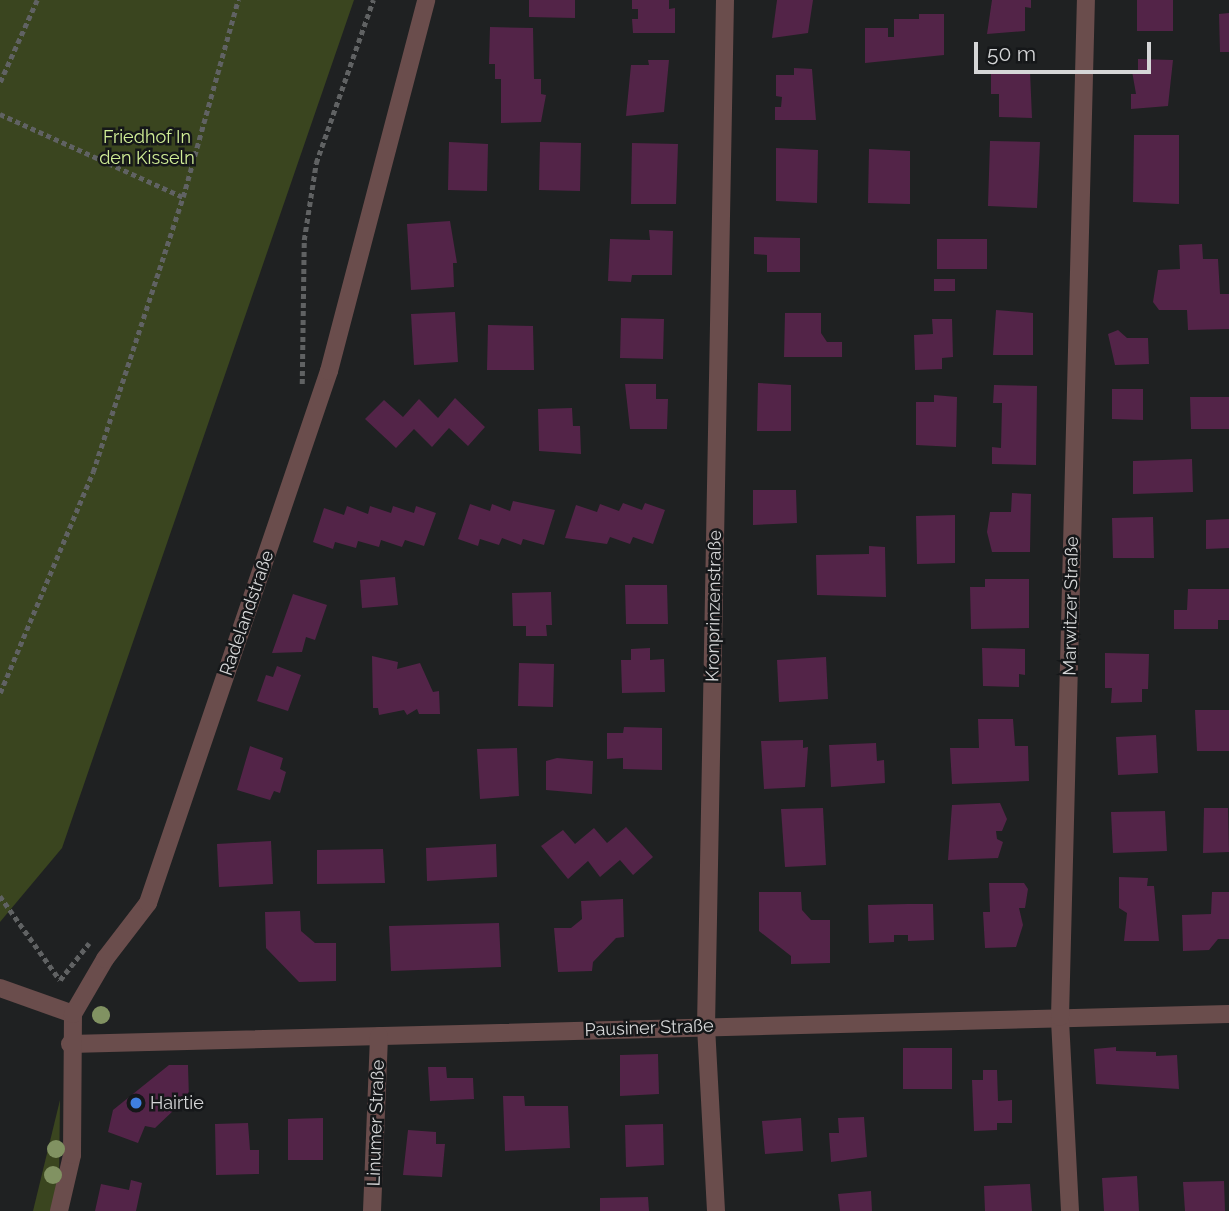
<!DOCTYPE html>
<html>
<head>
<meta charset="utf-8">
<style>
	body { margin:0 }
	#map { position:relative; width:1229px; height:1211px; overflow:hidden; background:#1f2122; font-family:Raleway,sans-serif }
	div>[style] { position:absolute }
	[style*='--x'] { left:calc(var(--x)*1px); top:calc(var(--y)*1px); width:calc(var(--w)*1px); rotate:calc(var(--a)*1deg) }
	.green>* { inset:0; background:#3a451f }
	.building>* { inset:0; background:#532448 }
	.path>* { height:4.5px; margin-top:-2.25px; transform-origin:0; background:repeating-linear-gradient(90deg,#606263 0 5px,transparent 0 8.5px) }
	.minor>* { height:18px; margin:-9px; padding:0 9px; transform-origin:9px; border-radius:9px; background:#6a4d4c }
	.tertiary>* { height:18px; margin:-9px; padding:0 9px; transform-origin:9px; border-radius:9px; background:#6a4d4c }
	.trees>* { width:18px; height:18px; margin:-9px; border-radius:50%; background:#819262 }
	.dots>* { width:19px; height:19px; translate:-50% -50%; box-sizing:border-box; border:4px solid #151719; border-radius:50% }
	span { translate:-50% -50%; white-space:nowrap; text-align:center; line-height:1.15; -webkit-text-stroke:5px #151719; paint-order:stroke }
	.park-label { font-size:18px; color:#d1ee96 }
	.street-label { font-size:18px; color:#d5d6d7 }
	.poi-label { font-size:18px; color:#d5d6d7 }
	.left { translate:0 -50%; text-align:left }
	.scale { position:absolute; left:974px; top:42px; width:177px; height:32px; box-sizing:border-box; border:4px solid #d5d6d7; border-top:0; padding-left:9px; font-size:21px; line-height:24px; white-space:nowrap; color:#d5d6d7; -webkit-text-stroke:5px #151719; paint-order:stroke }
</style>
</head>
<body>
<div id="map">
	<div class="green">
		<div style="clip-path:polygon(0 0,354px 0,62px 848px,0 922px)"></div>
		<div style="clip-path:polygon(60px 1100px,59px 1180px,52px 1211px,33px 1211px)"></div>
	</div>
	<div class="building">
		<div style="clip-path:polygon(529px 0,575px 0,575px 18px,529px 17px)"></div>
		<div style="clip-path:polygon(632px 0,669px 0,669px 9px,675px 8px,675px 33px,633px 33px,632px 19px,638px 19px,638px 9px,632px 9px)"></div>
		<div style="clip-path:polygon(777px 0,813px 0,808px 33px,772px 38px)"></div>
		<div style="clip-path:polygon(992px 0,1031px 0,1031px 8px,1025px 7px,1025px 31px,987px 34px)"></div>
		<div style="clip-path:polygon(1137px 0,1173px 0,1173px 31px,1137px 31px)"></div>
		<div style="clip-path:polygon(1229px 13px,1229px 52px,1220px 52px,1219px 14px)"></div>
		<div style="clip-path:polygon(919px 14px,944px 14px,944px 55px,865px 63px,865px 28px,888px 28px,888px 37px,894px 37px,894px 19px,919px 19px)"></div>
		<div style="clip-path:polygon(490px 27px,533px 28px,534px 79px,541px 79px,541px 94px,546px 95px,541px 122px,501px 123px,501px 79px,495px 79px,495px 64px,489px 64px)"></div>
		<div style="clip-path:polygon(1138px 59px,1173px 60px,1168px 106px,1131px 109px,1131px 94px,1136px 94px,1132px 71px,1138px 71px)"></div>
		<div style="clip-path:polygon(648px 60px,669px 60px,664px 112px,626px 116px,631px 65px,649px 65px)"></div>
		<div style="clip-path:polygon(794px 68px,812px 69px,816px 120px,775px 120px,775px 107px,781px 107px,782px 97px,776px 96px,776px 75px,794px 75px)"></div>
		<div style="clip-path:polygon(991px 70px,1030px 71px,1032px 118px,999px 117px,999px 94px,991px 94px)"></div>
		<div style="clip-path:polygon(1134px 135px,1179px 135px,1179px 204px,1133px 202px)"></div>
		<div style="clip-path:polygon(990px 141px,1040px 142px,1037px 208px,988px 206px)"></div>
		<div style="clip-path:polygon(449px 142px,488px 144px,487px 191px,448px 190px)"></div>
		<div style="clip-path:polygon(540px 142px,581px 143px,580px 191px,539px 190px)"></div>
		<div style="clip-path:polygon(632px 143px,678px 144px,676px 204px,631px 204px)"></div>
		<div style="clip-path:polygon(776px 148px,818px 150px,817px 203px,776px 201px)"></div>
		<div style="clip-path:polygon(869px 149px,910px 151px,910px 204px,868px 203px)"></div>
		<div style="clip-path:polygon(450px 221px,457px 263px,453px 263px,454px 287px,411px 290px,407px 224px)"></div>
		<div style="clip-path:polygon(649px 230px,673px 231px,672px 275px,632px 275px,631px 282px,608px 281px,610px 239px,650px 240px)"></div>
		<div style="clip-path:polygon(754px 237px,800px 238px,800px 272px,767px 272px,767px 255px,754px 254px)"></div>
		<div style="clip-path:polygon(937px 239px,987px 239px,987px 269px,937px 269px)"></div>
		<div style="clip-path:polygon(1202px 244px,1203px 259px,1218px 259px,1220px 294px,1229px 294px,1229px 329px,1188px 330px,1187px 310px,1159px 310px,1153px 302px,1158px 270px,1180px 269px,1179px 245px)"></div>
		<div style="clip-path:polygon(934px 279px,955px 279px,955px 291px,934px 291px)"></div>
		<div style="clip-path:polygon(996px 310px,1033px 313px,1033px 355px,993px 355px)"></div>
		<div style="clip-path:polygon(455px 312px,458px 362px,414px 365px,411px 314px)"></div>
		<div style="clip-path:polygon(785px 313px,821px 313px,821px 333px,827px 342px,842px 342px,842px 357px,784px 357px)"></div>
		<div style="clip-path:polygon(621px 318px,664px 319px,663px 359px,620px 358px)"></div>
		<div style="clip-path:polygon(932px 319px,952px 319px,953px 357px,942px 358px,942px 369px,915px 370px,914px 335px,933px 334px)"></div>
		<div style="clip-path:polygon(488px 325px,533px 326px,534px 370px,487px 370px)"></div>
		<div style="clip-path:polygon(1118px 330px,1127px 338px,1148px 338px,1149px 364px,1115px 365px,1108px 334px)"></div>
		<div style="clip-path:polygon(758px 383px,791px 385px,791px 431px,757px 431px)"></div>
		<div style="clip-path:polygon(625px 384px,656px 384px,656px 399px,668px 399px,667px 429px,630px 429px)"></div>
		<div style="clip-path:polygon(994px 385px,1037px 386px,1036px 465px,992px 464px,992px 447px,1001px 448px,1002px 403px,993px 403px)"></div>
		<div style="clip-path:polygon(1112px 389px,1143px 389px,1143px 420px,1112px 419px)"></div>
		<div style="clip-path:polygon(934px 395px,957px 397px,956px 447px,916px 445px,916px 402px,934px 402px)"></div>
		<div style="clip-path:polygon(1190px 397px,1229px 397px,1229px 429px,1191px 429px)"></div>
		<div style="clip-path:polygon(455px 398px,485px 427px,468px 446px,449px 428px,432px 447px,414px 429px,396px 448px,365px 419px,384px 400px,403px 417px,419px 399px,438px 418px)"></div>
		<div style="clip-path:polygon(572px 408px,573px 426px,580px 426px,581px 454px,539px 451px,538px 409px)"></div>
		<div style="clip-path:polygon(1192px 459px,1193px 492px,1133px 494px,1133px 461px)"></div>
		<div style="clip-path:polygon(753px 490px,796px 490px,797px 523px,753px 525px)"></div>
		<div style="clip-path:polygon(1012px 493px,1031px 494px,1030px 552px,992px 552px,987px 532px,990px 512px,1011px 512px)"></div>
		<div style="clip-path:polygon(513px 501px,555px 510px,544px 545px,523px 539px,521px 545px,502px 538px,499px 545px,480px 539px,478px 546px,458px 539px,470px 504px,490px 511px,492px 504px,510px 511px)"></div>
		<div style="clip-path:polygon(623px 503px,642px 510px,645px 503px,665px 510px,653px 544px,633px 537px,630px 544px,610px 537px,607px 544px,565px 538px,576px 505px,597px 512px,600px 504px,619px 511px)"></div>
		<div style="clip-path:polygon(347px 506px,368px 514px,370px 506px,391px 513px,393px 506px,414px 513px,416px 506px,436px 513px,424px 546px,405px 540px,402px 547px,381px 540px,379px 547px,358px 541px,356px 548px,335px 542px,333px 549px,313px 542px,324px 508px,344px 515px)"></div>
		<div style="clip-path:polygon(955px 515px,955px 563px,917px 564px,916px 516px)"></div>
		<div style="clip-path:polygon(1153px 517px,1154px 558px,1113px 558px,1112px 518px)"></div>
		<div style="clip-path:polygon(1229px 519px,1229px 548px,1206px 549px,1206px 520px)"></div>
		<div style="clip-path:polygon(869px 546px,885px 547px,886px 597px,817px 595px,816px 555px,869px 554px)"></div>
		<div style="clip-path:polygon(395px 577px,398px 605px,362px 608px,360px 580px)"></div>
		<div style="clip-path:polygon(985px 579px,1029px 579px,1029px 628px,971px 629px,970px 587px,985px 587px)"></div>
		<div style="clip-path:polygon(625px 585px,667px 585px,668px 624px,626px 624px)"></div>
		<div style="clip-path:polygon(1188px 589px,1229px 589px,1229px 620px,1218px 620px,1218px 629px,1174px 629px,1174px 610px,1187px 610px)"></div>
		<div style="clip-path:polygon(551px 592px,552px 625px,546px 625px,547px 636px,526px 636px,526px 626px,513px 626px,512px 593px)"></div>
		<div style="clip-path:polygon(293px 594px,327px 605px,315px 640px,306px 637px,302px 652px,272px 653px)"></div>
		<div style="clip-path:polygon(650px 648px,650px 660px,664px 659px,665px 692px,622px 693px,621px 660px,631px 660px,631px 649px)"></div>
		<div style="clip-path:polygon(982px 648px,1025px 649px,1025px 675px,1019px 674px,1019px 687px,983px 686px)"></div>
		<div style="clip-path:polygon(1105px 653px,1149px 654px,1148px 689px,1142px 689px,1142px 702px,1111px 703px,1112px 688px,1105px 688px)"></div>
		<div style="clip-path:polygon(372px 656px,398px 662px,397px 669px,420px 663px,433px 692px,439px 691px,440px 714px,419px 714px,417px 709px,407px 715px,404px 710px,379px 715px,378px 708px,373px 708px)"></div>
		<div style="clip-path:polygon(826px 657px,828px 699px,779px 702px,777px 660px)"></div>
		<div style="clip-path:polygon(519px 663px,554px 664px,553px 707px,518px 706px)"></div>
		<div style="clip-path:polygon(277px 666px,301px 675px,288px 711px,257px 701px,266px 675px,273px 677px)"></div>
		<div style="clip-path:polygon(1195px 710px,1229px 710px,1229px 751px,1197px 751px)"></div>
		<div style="clip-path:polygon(978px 719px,1013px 719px,1015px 746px,1028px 746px,1029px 781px,952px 784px,950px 748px,979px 748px)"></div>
		<div style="clip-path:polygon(624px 727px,662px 728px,662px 770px,623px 769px,623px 758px,607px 759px,607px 733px,623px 733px)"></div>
		<div style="clip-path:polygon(1156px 735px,1158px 773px,1118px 775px,1116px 737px)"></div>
		<div style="clip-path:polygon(803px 740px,803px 748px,808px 747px,805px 787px,764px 789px,761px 741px)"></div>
		<div style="clip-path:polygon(876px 743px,877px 761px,884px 760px,885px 783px,831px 787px,829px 745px)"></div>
		<div style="clip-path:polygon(250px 746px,283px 758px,280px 769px,286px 772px,280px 793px,274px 791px,270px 800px,237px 790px)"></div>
		<div style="clip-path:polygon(517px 748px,519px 796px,480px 799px,477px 749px)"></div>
		<div style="clip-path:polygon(557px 758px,593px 761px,592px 794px,546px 790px,546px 761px)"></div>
		<div style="clip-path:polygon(1000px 803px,1007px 819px,1002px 831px,996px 831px,997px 839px,1003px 842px,998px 858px,948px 860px,952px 805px)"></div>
		<div style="clip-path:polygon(823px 808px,826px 865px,785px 867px,781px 809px)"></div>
		<div style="clip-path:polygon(1204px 808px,1228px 808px,1229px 852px,1203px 853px)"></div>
		<div style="clip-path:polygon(1165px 811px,1167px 851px,1113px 853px,1111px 812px)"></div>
		<div style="clip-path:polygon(626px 827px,653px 857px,633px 875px,620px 860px,600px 877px,588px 861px,568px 879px,541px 846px,563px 830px,575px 844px,594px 828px,607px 843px)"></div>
		<div style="clip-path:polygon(271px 841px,273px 884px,219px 887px,217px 844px)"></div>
		<div style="clip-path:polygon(496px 844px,497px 877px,427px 881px,426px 848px)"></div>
		<div style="clip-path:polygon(383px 849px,385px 883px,317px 884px,317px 850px)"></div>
		<div style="clip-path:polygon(1119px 877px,1148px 878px,1147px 886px,1154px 886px,1159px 941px,1124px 941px,1127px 913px,1119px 908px)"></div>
		<div style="clip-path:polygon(989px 883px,1024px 883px,1028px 889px,1025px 908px,1019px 908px,1023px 925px,1016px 947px,985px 948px,983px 912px,990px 912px)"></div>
		<div style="clip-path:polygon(759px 892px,801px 892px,802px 910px,811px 920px,830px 920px,830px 963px,791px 964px,791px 956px,759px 931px)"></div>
		<div style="clip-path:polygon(1212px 892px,1229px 892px,1229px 939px,1218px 939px,1209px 950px,1183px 951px,1182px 915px,1211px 914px)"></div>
		<div style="clip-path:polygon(623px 899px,624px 937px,616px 938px,593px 962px,592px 971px,558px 972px,554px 928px,571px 928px,582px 919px,581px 901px)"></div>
		<div style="clip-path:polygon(908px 904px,933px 904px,934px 940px,908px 941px,908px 935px,894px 935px,894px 942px,869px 943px,868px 905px)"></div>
		<div style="clip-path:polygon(300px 911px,301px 931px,315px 943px,336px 943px,336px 981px,299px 982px,266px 948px,265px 912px)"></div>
		<div style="clip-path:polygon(499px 923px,501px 967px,391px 971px,389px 926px)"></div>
		<div style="clip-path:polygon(1116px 1047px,1116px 1051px,1156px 1052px,1156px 1056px,1177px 1055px,1179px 1089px,1096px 1084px,1094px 1049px)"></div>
		<div style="clip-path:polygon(903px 1048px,952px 1048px,952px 1089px,903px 1089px)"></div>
		<div style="clip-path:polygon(658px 1054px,659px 1094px,620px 1096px,620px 1055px)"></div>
		<div style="clip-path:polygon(169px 1065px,188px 1065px,189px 1099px,172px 1102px,174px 1110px,155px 1128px,145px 1126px,138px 1143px,108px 1132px,113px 1110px)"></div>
		<div style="clip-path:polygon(428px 1067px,446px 1067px,447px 1078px,473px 1078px,474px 1099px,430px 1101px)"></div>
		<div style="clip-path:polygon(983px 1070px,997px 1070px,998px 1101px,1012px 1100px,1012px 1123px,997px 1123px,997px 1130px,974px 1131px,972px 1080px,983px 1080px)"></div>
		<div style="clip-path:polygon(503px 1096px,524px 1096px,525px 1106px,568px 1106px,570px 1148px,505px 1151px)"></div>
		<div style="clip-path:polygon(864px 1117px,867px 1157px,831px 1162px,829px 1133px,839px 1133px,838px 1118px)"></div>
		<div style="clip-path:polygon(323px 1118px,323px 1160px,288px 1160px,288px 1119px)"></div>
		<div style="clip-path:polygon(801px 1118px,803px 1151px,765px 1154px,762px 1121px)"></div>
		<div style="clip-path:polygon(248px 1123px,250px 1150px,259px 1150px,259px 1174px,216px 1175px,215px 1124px)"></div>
		<div style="clip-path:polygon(663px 1124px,664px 1165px,626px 1167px,625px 1125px)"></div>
		<div style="clip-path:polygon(408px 1130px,436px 1132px,436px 1144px,445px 1144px,442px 1177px,403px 1175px)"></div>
		<div style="clip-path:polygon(1137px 1176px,1139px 1211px,1104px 1211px,1102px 1178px)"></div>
		<div style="clip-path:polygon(131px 1180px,142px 1183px,136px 1211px,95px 1211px,101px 1184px,129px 1190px)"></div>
		<div style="clip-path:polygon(1224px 1181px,1225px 1211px,1185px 1211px,1183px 1182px)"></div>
		<div style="clip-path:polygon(1030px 1184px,1032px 1211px,985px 1211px,984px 1186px)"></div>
		<div style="clip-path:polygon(871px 1191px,872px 1211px,840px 1211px,838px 1194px)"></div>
		<div style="clip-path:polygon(648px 1197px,649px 1211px,600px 1211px,600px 1198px)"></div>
	</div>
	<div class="path">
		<div style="--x:0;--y:82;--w:90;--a:-65.7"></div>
		<div style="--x:0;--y:114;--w:201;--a:24.4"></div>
		<div style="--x:302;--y:384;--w:144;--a:-89.2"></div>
		<div style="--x:304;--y:240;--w:78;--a:-81.1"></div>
		<div style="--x:316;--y:163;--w:173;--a:-70.7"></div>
		<div style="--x:0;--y:693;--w:240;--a:-67.2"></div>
		<div style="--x:93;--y:472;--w:289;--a:-71.9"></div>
		<div style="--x:183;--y:197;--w:205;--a:-74.4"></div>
		<div style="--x:0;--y:896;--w:103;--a:54.5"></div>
		<div style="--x:60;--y:980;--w:47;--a:-51.9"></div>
	</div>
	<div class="minor">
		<div style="--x:70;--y:1044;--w:1159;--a:-1.48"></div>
		<div style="--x:372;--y:1211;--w:175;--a:-87.7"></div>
		<div style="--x:716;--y:1211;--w:184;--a:-93.1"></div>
		<div style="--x:706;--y:1027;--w:1027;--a:-88.94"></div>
		<div style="--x:1070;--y:1211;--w:194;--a:-93"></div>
		<div style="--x:1060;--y:1017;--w:1017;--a:-88.54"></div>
	</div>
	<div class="tertiary">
		<div style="--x:0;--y:988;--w:77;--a:19.6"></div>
		<div style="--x:59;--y:1211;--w:57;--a:-76.9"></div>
		<div style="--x:72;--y:1155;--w:141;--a:-89.6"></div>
		<div style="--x:73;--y:1014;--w:64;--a:-59.8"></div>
		<div style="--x:105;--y:959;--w:71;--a:-52.5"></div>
		<div style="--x:148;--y:903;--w:562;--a:-71.21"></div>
		<div style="--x:329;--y:371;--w:383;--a:-75.3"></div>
	</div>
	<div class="trees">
		<div style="left:101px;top:1015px"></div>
		<div style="left:56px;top:1149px"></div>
		<div style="left:53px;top:1175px"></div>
	</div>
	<div class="dots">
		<div style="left:136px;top:1103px;background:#3f7fe0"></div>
	</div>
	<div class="park-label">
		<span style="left:147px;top:148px">Friedhof In<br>den Kisseln</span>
	</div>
	<div class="street-label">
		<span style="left:714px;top:606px;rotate:-89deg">Kronprinzenstraße</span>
		<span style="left:1071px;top:606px;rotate:-89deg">Marwitzer Straße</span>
		<span style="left:247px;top:613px;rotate:-71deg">Radelandstraße</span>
		<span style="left:649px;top:1028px;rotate:-2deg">Pausiner Straße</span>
		<span style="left:376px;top:1123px;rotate:-88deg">Linumer Straße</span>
	</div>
	<div class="poi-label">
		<span class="left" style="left:150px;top:1103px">Hairtie</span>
	</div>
	<div class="scale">50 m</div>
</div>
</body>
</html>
